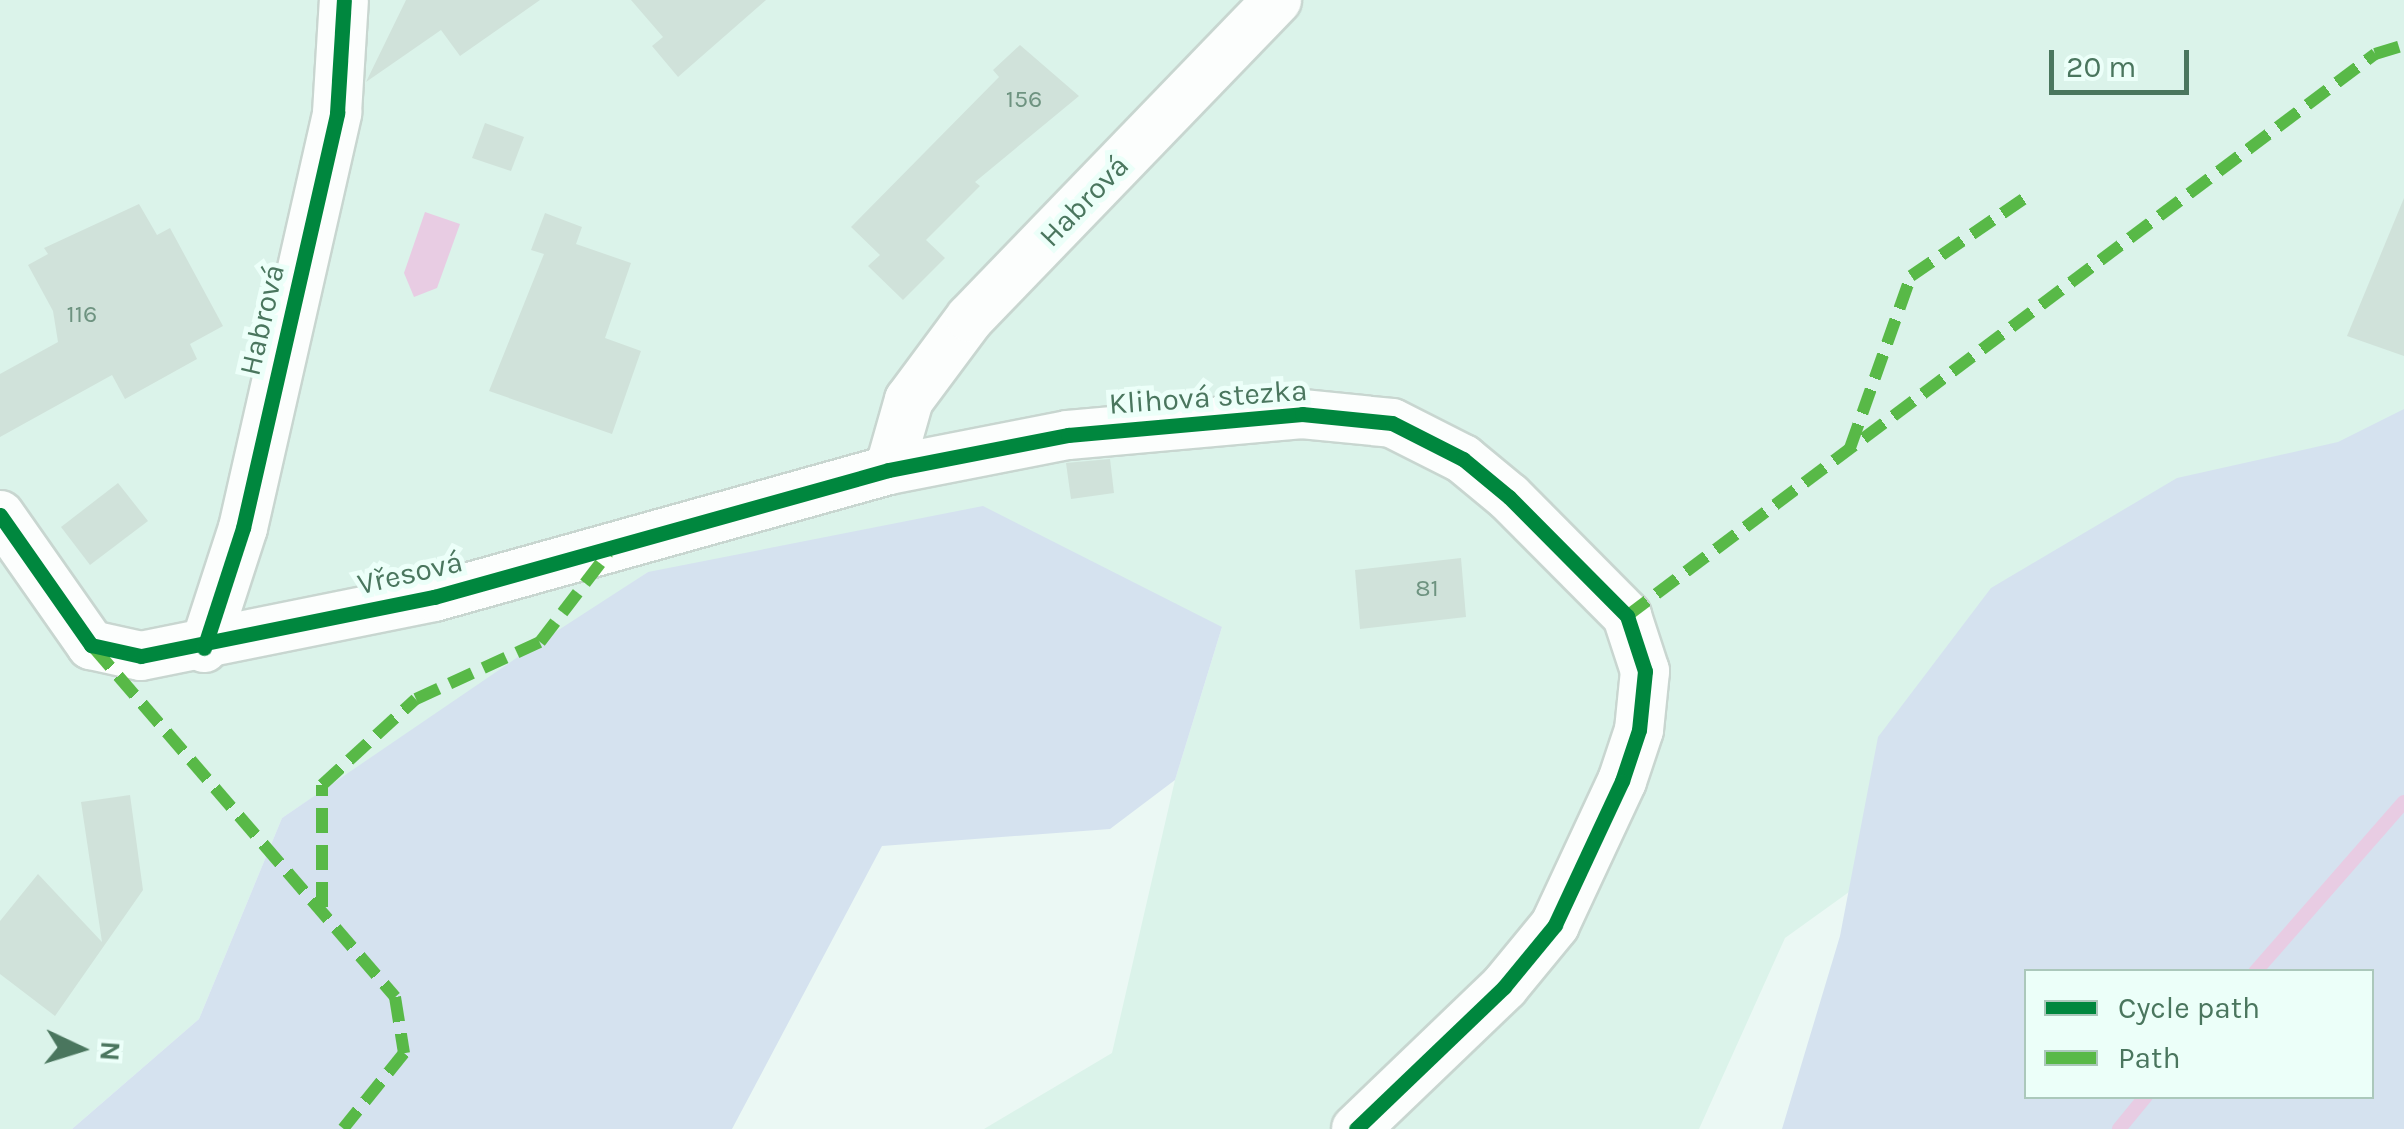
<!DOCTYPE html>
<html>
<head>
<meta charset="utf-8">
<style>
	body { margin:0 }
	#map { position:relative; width:2404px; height:1129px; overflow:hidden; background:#ebf8f4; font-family:Karla,sans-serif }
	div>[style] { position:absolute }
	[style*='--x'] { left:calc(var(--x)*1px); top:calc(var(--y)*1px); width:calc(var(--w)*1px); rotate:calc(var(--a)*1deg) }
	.residential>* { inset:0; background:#dbf3ea }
	.green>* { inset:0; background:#d5e2ef }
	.water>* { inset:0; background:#e8cce3 }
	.stream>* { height:14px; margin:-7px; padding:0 7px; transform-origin:7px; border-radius:7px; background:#e8cce3 }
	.building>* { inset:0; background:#d0e2da }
	.roads { filter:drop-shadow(2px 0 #c8d6d0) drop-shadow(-2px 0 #c8d6d0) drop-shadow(0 2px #c8d6d0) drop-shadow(0 -2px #c8d6d0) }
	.street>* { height:48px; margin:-24px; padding:0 24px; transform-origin:24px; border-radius:24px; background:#fcfefd }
	.quiet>* { height:12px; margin-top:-6px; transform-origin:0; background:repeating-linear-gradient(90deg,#58b947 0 25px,transparent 0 37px) }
	.cycleway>* { height:15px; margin:-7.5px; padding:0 7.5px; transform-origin:7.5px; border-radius:7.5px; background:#00873e }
	span { translate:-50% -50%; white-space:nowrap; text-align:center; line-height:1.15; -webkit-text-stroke:10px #ecfff9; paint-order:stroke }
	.number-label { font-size:25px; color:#6e9380 }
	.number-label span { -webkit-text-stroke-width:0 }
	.street-label { font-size:30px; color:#4a765e }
	.legend { position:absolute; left:2024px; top:969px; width:350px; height:130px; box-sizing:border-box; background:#ecfff9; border:2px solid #abc8bb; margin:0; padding:12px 18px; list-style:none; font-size:30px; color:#4a765e }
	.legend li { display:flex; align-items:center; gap:20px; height:50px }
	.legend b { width:50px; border:2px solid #abc8bb }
	.north { position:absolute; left:30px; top:999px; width:100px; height:100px; -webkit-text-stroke:8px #ecfff9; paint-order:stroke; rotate:94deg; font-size:28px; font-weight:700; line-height:40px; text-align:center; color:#4a765e }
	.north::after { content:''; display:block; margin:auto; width:35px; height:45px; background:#4a765e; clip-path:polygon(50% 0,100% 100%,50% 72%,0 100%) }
	.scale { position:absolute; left:2049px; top:50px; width:140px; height:45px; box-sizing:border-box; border:5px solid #4a765e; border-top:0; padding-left:12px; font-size:30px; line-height:35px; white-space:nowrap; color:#4a765e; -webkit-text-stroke:8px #ecfff9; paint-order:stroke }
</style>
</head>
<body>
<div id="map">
	<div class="residential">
		<div style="clip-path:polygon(0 0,2404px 0,2404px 493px,1785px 938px,1699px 1129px,984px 1129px,1112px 1053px,1175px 780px,1222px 627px,648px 572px,282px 818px,199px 1019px,72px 1129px,0 1129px)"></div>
	</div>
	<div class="green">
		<div style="clip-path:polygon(evenodd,2404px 409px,2404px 1129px,1782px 1129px,1840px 936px,1878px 737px,1991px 588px,2177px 478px,2338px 442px,2404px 409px,2026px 972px,2372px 972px,2372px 1096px,2026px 1096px,2026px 972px)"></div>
		<div style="clip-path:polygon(983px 506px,1222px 627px,1175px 780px,1110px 829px,882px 846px,732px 1129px,72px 1129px,199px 1019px,282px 818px,540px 642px,648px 572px)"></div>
	</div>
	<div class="water">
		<div style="clip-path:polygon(425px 212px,460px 224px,437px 288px,414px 297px,404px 273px)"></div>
	</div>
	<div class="stream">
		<div style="--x:2255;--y:972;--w:226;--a:-48.8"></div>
		<div style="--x:2119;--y:1129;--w:43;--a:-50.7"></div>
	</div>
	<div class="building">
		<div style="clip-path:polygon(406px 0,540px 0,460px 56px,441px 30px,366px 82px)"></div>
		<div style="clip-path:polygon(631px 0,766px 0,678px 77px,652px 46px,663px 37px)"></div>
		<div style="clip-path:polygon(1020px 45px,1079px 96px,975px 182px,980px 186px,926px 240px,945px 258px,903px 300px,868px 266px,880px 255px,851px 227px,999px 77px,993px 70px)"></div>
		<div style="clip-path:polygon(485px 123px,524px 137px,511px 171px,472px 158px)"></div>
		<div style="clip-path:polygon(2404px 198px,2404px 356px,2347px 336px)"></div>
		<div style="clip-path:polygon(139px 204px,157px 235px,170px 228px,223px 326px,190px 344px,197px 359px,125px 399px,112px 375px,0 437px,0 374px,58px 342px,53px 311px,28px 265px,48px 254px,44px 248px)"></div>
		<div style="clip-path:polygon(545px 213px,582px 227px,576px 244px,631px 263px,605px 338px,641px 351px,612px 434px,489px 391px,544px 254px,531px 250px)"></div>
		<div style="clip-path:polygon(1110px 459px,1114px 493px,1071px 499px,1066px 463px)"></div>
		<div style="clip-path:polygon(118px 483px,148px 521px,90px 565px,61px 527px)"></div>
		<div style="clip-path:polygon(1461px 558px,1466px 617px,1360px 629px,1355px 570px)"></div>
		<div style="clip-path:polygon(130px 795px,143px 890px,55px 1016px,0 974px,0 921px,38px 874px,102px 942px,81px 802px)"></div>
	</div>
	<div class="roads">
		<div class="street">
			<div style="--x:889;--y:470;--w:73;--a:-74.1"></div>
			<div style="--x:909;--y:400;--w:102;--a:-53.4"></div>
			<div style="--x:970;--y:318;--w:442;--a:-46"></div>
			<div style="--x:0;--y:515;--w:159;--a:55"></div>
			<div style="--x:91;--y:645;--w:51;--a:12.4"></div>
			<div style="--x:141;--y:656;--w:299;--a:-11.4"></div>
			<div style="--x:434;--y:597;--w:472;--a:-15.6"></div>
			<div style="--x:889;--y:470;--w:182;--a:-11.1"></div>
			<div style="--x:1068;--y:435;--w:235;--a:-5.1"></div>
			<div style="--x:1302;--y:414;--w:90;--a:5.7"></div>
			<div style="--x:1392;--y:423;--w:80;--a:26.9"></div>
			<div style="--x:1463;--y:459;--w:60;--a:39.6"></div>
			<div style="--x:1509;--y:497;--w:168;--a:45.2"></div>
			<div style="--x:1627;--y:616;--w:58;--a:71.9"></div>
			<div style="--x:1645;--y:671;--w:59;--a:95.8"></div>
			<div style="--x:1639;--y:730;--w:54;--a:108.4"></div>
			<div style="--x:1622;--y:781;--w:159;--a:115"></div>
			<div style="--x:1555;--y:925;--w:80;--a:129.4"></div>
			<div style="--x:1504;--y:987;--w:205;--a:136.2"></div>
			<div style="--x:204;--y:648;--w:126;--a:-72"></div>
			<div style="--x:243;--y:528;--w:426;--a:-77.2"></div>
			<div style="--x:337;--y:113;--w:113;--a:-86.5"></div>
		</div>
	</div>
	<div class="quiet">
		<div style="--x:1850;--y:448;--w:182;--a:-70.5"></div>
		<div style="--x:1911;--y:276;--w:142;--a:-34.4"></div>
		<div style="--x:1627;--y:616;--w:936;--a:-36.92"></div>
		<div style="--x:2375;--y:54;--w:30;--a:-17"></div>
		<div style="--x:94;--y:648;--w:461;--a:49.2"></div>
		<div style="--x:395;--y:997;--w:57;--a:80.9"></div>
		<div style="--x:404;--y:1053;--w:97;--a:128.8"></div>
		<div style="--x:322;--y:907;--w:122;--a:-90"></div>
		<div style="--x:322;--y:785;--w:127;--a:-42.5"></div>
		<div style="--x:416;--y:699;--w:136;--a:-24.7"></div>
		<div style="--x:540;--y:642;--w:112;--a:-52.6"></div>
	</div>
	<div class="cycleway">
		<div style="--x:0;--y:515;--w:159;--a:55"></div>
		<div style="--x:91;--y:645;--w:51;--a:12.4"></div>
		<div style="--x:141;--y:656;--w:299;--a:-11.4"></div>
		<div style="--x:434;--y:597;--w:472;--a:-15.6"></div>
		<div style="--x:889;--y:470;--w:182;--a:-11.1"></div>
		<div style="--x:1068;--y:435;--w:235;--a:-5.1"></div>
		<div style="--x:1302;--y:414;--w:90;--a:5.7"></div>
		<div style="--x:1392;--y:423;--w:80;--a:26.9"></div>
		<div style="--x:1463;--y:459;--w:60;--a:39.6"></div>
		<div style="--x:1509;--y:497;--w:168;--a:45.2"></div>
		<div style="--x:1627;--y:616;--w:58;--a:71.9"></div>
		<div style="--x:1645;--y:671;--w:59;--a:95.8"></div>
		<div style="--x:1639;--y:730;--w:54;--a:108.4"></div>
		<div style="--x:1622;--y:781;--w:159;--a:115"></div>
		<div style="--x:1555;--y:925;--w:80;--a:129.4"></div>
		<div style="--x:1504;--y:987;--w:205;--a:136.2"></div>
		<div style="--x:204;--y:648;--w:126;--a:-72"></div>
		<div style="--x:243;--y:528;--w:426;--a:-77.2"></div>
		<div style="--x:337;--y:113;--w:113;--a:-86.5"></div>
	</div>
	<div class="number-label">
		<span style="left:1024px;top:99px">156</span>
		<span style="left:82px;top:314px">116</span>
		<span style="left:1427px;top:588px">81</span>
	</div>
	<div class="street-label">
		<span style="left:1084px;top:201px;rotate:-46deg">Habrová</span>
		<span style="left:262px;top:320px;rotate:-77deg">Habrová</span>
		<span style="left:1208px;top:397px;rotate:-4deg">Klihová stezka</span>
		<span style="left:410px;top:573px;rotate:-13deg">Vřesová</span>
	</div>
	<ul class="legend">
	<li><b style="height:12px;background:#00873e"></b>Cycle path</li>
	<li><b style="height:12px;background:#58b947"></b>Path</li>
	</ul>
	<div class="north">N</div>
	<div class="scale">20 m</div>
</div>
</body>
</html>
